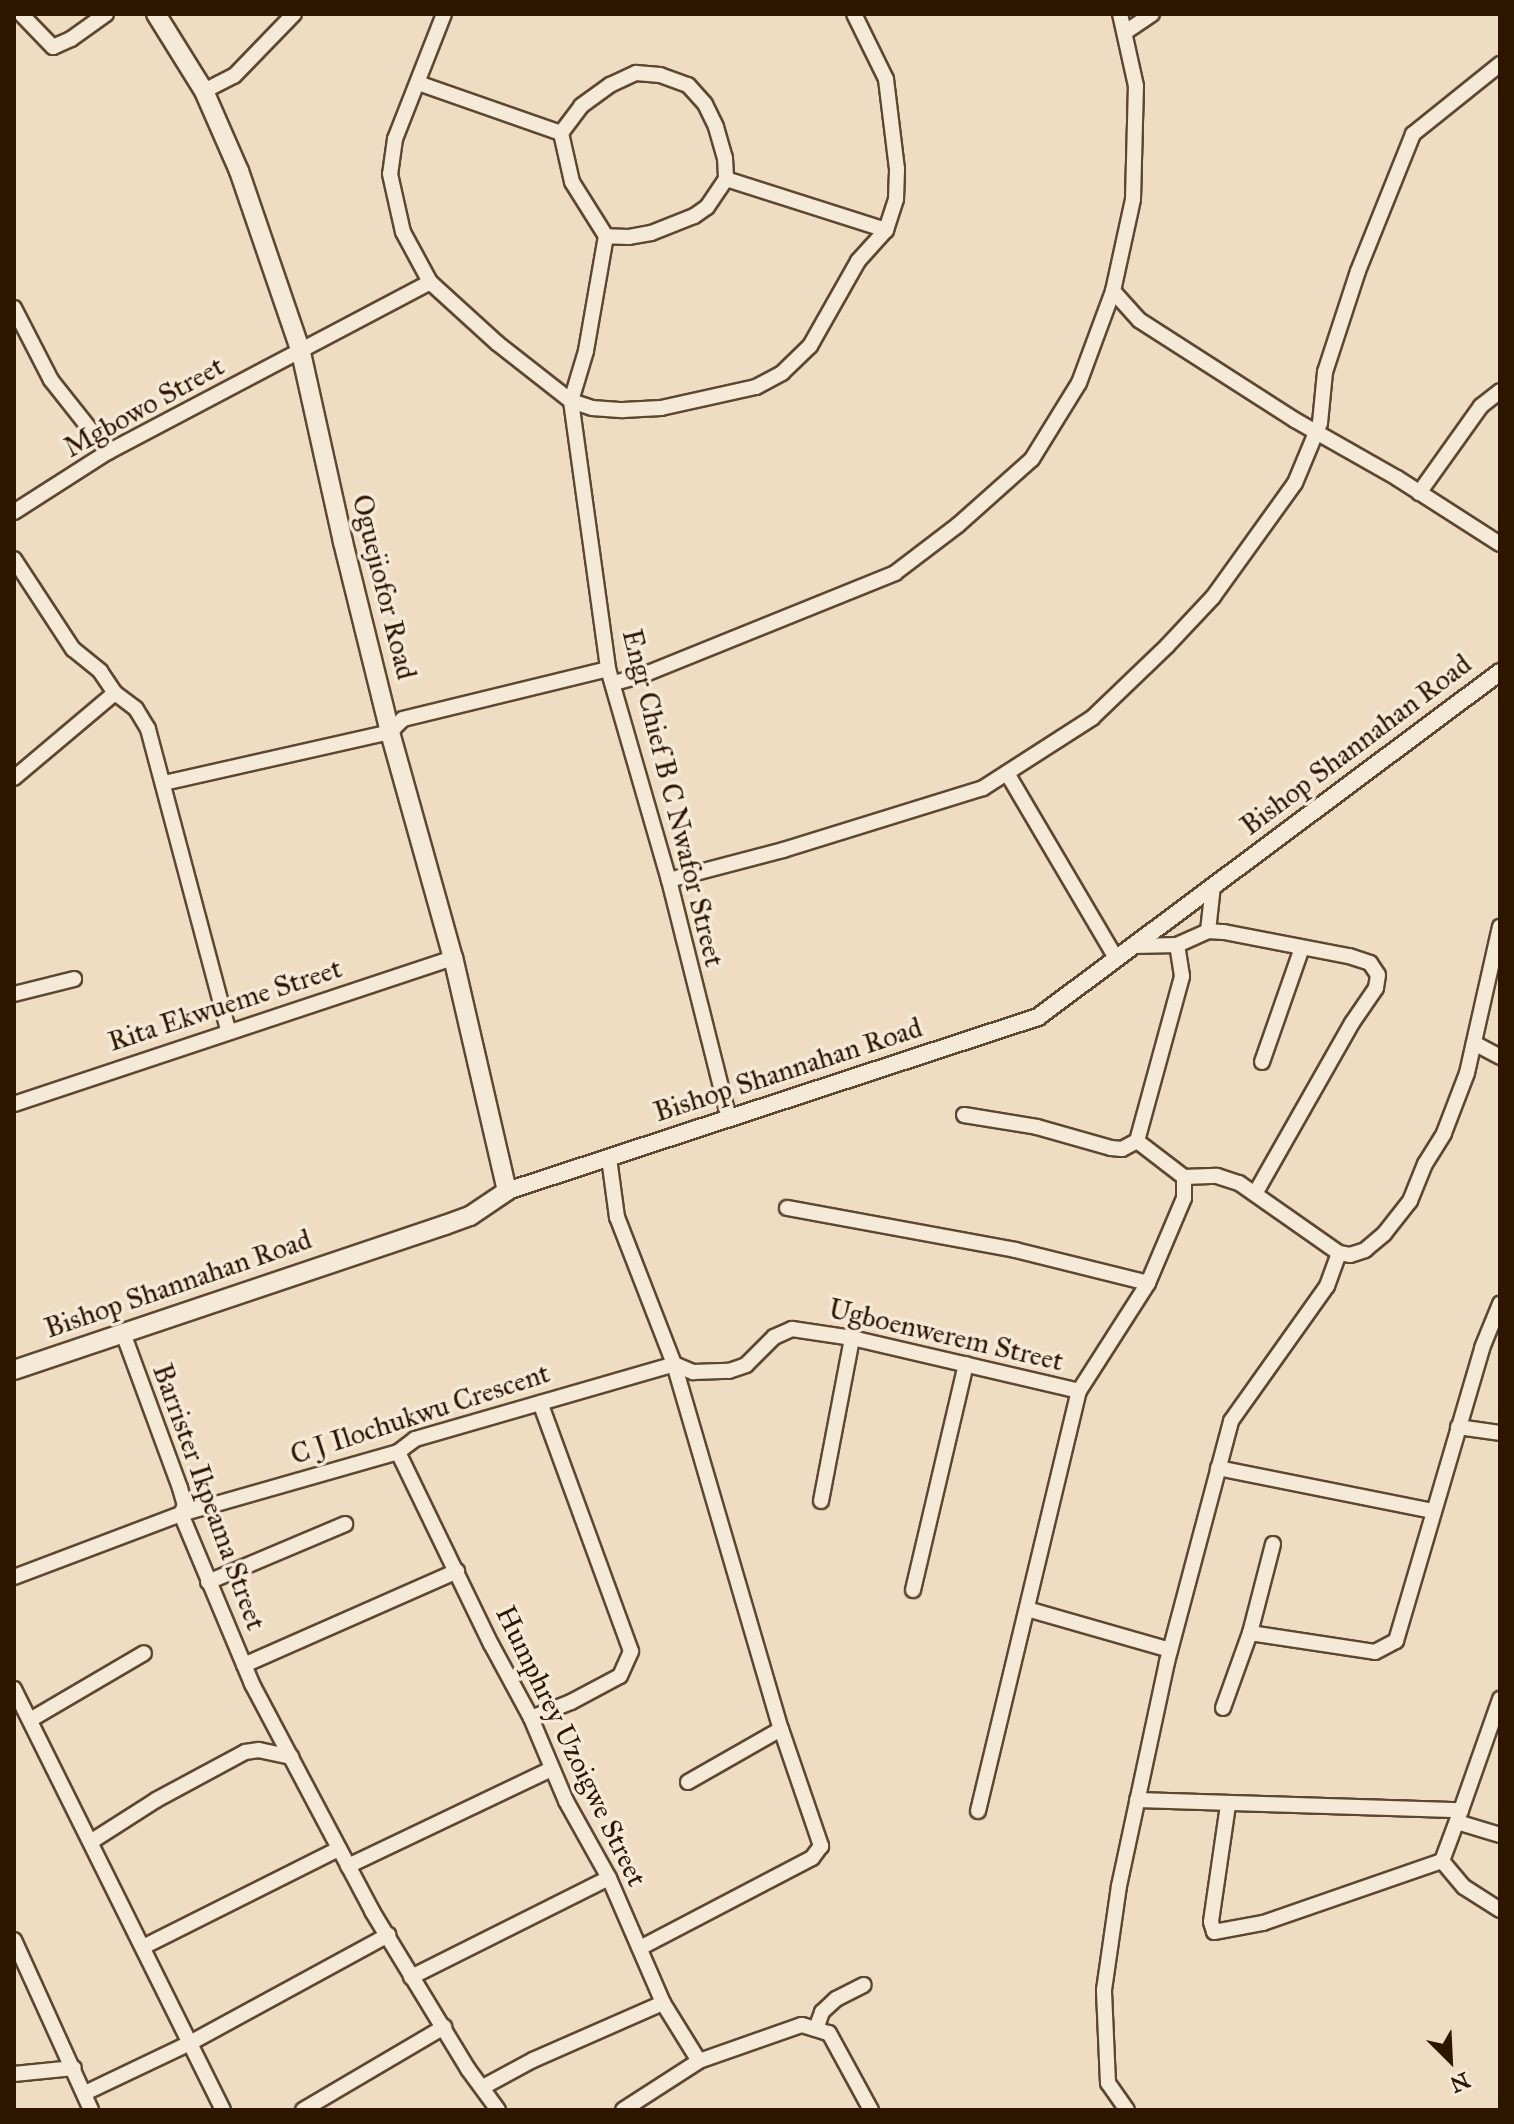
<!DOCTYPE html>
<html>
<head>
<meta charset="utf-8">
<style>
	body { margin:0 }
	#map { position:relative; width:1514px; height:2124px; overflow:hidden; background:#efddc3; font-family:"IM FELL Great Primer",serif }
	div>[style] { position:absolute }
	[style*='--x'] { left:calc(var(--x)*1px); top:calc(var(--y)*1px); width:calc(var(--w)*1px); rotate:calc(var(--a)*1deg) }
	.roads { filter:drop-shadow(2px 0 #5e4731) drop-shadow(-2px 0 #5e4731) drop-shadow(0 2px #5e4731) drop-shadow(0 -2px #5e4731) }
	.minor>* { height:14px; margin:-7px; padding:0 7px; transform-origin:7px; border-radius:7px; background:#f5e9d8 }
	.tertiary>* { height:16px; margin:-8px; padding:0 8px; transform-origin:8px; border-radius:8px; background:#f5e9d8 }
	.secondary>* { height:18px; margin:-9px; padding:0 9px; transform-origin:9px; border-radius:9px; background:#f5e9d8 }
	span { translate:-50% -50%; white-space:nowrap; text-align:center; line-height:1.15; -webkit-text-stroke:7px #f5e9d8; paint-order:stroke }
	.street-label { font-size:28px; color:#2e1500 }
	.frame { position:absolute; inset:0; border:16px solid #2e1500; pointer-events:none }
	.north { position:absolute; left:1410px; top:2020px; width:80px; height:80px; -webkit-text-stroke:6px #f5e9d8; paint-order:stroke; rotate:156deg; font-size:22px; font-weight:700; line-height:32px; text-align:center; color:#2e1500 }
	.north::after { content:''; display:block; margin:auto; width:28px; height:36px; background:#2e1500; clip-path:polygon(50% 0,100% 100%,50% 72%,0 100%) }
</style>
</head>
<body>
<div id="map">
	<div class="roads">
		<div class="minor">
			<div style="--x:21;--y:14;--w:46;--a:45.9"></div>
			<div style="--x:53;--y:47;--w:20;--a:-24"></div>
			<div style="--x:71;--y:39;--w:43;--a:-35.5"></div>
			<div style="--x:444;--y:14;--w:134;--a:111.4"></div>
			<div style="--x:395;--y:139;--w:35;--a:98"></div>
			<div style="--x:390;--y:174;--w:59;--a:77.4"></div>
			<div style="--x:403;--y:232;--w:57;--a:61.6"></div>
			<div style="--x:430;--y:282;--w:91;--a:42.3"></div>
			<div style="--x:497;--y:343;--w:94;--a:38.1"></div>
			<div style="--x:571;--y:401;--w:22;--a:18"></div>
			<div style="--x:592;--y:408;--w:31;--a:4"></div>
			<div style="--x:623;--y:410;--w:38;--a:-3"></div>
			<div style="--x:661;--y:408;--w:97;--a:-12.5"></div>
			<div style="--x:756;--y:387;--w:30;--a:-28"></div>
			<div style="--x:782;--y:373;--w:39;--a:-44"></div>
			<div style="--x:810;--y:346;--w:98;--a:-60.5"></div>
			<div style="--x:858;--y:261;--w:42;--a:-47.9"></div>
			<div style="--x:886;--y:230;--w:33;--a:-72"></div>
			<div style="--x:896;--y:199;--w:30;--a:-88"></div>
			<div style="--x:897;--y:169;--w:91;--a:-97"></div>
			<div style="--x:886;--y:79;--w:72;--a:-116.2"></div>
			<div style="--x:1127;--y:31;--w:30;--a:-34"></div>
			<div style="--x:418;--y:83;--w:151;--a:19.3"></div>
			<div style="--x:561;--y:133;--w:50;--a:77.3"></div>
			<div style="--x:572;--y:182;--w:64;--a:57.8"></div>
			<div style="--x:606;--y:236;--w:117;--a:99.9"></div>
			<div style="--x:586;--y:351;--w:52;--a:106.7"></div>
			<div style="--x:571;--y:401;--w:271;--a:82.1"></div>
			<div style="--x:608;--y:669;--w:220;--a:73.9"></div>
			<div style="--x:669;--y:880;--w:246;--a:75.9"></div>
			<div style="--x:204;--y:91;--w:34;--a:-27"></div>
			<div style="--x:234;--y:76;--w:86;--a:-45.9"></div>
			<div style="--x:561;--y:133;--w:34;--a:-53"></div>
			<div style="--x:581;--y:106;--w:36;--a:-36"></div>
			<div style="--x:610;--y:85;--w:29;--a:-25"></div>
			<div style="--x:636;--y:73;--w:24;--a:5"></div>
			<div style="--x:660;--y:75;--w:30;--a:20"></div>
			<div style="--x:688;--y:85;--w:25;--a:48"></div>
			<div style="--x:705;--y:104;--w:25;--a:64"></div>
			<div style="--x:716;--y:127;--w:32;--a:74"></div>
			<div style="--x:725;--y:158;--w:21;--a:87"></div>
			<div style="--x:726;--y:179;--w:34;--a:124"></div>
			<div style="--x:707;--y:207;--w:16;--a:145"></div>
			<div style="--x:694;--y:216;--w:46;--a:158.4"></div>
			<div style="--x:651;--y:233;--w:22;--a:170"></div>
			<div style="--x:629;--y:237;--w:23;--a:-178"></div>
			<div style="--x:726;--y:179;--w:168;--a:17.7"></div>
			<div style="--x:1113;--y:291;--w:39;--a:48"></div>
			<div style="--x:1139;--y:320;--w:185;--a:32.7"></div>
			<div style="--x:1295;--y:420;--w:117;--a:29.6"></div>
			<div style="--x:1397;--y:478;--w:122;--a:32.7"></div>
			<div style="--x:14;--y:308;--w:81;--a:62.8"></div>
			<div style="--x:51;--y:380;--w:92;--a:51.6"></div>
			<div style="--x:1419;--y:493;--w:107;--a:-54.5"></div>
			<div style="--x:1481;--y:406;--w:24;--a:-38"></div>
			<div style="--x:14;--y:512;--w:112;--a:-32.6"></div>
			<div style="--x:108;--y:452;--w:364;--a:-27.8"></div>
			<div style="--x:14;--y:559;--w:108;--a:56.8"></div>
			<div style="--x:73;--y:649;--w:35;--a:39"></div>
			<div style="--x:100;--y:671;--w:27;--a:56"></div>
			<div style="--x:115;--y:693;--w:26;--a:37"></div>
			<div style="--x:136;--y:709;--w:23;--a:59"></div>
			<div style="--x:148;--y:729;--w:311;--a:75.1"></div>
			<div style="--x:614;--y:683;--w:30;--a:-15"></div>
			<div style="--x:643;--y:675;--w:272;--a:-22"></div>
			<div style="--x:895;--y:573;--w:79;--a:-37.3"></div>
			<div style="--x:958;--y:525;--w:99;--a:-41.7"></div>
			<div style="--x:1032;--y:459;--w:89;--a:-58.3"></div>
			<div style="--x:1079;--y:383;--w:98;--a:-69.7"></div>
			<div style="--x:1113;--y:291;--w:94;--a:-77.7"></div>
			<div style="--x:1133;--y:199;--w:113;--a:-88.5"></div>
			<div style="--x:1136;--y:86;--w:74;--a:-102.5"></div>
			<div style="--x:1007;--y:773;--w:212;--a:59.5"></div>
			<div style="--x:14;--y:778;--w:132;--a:-40.1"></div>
			<div style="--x:164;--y:783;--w:232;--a:-12.7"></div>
			<div style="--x:390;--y:732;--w:18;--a:-45"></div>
			<div style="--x:403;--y:719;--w:211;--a:-13.7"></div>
			<div style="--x:669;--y:880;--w:118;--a:-14.7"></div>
			<div style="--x:783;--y:850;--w:209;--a:-17.2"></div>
			<div style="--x:983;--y:788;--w:130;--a:-32.7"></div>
			<div style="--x:1092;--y:718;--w:104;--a:-43.8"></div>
			<div style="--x:1167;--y:646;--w:67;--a:-46.8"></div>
			<div style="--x:1213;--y:597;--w:140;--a:-54.3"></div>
			<div style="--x:1295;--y:483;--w:65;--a:-67.4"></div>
			<div style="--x:1320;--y:423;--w:51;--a:-84.4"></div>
			<div style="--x:1325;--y:372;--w:106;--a:-71.9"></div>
			<div style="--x:1358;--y:271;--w:148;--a:-68.1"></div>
			<div style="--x:1413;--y:134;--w:112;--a:-38.8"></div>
			<div style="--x:1208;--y:931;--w:45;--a:-83.7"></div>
			<div style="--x:1133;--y:946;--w:44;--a:-1.3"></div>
			<div style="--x:1177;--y:945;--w:34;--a:-24"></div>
			<div style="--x:1208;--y:931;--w:16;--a:4"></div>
			<div style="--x:1224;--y:932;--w:127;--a:10.9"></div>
			<div style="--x:1349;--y:956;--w:22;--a:18"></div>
			<div style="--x:1370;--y:963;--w:14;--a:56"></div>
			<div style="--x:1378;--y:975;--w:13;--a:99"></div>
			<div style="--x:1376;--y:988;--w:42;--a:124.4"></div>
			<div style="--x:1352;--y:1023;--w:194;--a:119.6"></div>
			<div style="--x:14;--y:994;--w:62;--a:-14"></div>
			<div style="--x:1474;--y:1043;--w:30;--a:28"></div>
			<div style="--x:1262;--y:1062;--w:121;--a:-70.7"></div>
			<div style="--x:14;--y:1104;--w:463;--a:-18.4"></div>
			<div style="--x:964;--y:1115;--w:74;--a:9.3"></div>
			<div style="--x:1037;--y:1127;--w:77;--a:15.8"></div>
			<div style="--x:1111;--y:1148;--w:11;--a:5"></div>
			<div style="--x:1122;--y:1149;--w:17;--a:-28"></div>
			<div style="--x:1137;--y:1141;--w:171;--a:-74.7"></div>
			<div style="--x:1182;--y:976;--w:31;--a:-99"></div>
			<div style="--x:1137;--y:1141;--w:59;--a:37.5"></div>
			<div style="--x:1184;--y:1177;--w:33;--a:-2"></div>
			<div style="--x:1217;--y:1176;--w:23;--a:18"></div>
			<div style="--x:1239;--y:1183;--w:122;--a:35"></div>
			<div style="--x:1339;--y:1253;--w:11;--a:10"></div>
			<div style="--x:1350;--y:1255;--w:16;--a:-18"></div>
			<div style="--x:1365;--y:1250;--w:25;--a:-40"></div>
			<div style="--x:1384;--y:1234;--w:42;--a:-51.8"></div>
			<div style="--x:1410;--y:1201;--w:40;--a:-68"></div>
			<div style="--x:1425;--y:1164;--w:36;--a:-58"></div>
			<div style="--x:1444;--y:1133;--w:64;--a:-69"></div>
			<div style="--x:1467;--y:1073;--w:150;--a:-77.3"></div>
			<div style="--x:609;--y:1158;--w:60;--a:82.3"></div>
			<div style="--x:617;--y:1217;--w:158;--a:68.8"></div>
			<div style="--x:674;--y:1364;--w:380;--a:73.7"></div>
			<div style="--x:781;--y:1729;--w:124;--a:71.1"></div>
			<div style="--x:821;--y:1846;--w:15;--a:127"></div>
			<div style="--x:812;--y:1858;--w:194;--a:152.4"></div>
			<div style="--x:787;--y:1208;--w:232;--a:10.4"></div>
			<div style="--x:1015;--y:1250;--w:137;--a:13.9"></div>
			<div style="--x:123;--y:1333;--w:165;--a:69.8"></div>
			<div style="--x:180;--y:1488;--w:18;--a:74"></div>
			<div style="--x:185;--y:1505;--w:10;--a:114"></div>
			<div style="--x:181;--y:1514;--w:184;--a:67.3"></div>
			<div style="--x:252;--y:1684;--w:257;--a:62.1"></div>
			<div style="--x:372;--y:1911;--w:185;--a:58.7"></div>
			<div style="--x:468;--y:2069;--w:51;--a:53.8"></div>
			<div style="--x:674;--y:1364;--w:21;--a:23"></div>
			<div style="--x:693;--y:1372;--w:36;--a:-2"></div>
			<div style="--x:729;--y:1371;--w:18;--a:-19"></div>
			<div style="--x:746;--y:1365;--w:40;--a:-45"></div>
			<div style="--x:774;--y:1337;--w:20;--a:-24"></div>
			<div style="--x:792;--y:1329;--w:61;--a:8.5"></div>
			<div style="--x:852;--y:1338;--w:233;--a:13.1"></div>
			<div style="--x:1458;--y:1427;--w:42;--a:8.1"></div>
			<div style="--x:398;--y:1452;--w:213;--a:64.2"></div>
			<div style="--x:491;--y:1644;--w:84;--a:61.6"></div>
			<div style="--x:531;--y:1718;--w:90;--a:67.1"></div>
			<div style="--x:566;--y:1801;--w:88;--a:60.8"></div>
			<div style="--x:609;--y:1878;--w:136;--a:66.6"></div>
			<div style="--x:663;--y:2003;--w:68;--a:58.2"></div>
			<div style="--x:1218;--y:1468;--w:219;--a:11.3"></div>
			<div style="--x:821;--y:1501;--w:166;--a:-79.2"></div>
			<div style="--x:14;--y:1577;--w:178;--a:-20.7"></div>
			<div style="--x:181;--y:1514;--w:226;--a:-15.9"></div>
			<div style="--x:398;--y:1452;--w:21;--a:-37"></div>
			<div style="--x:415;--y:1439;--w:270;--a:-16.1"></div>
			<div style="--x:208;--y:1582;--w:149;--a:-22.9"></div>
			<div style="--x:913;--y:1590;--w:232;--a:-76.8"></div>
			<div style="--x:1027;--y:1609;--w:149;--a:16"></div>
			<div style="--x:1250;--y:1633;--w:126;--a:8.6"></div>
			<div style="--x:1375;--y:1652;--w:24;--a:-28"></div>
			<div style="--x:1396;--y:1641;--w:305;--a:-73.6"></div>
			<div style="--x:1482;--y:1348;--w:48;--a:-67.8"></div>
			<div style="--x:244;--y:1665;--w:233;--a:-23.8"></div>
			<div style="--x:14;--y:1689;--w:470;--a:63.6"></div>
			<div style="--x:1223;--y:1708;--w:80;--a:-70.2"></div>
			<div style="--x:1250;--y:1633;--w:92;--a:-75.5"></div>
			<div style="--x:531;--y:1718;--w:43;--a:-21.8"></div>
			<div style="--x:571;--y:1702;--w:55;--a:-28"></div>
			<div style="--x:620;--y:1676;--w:27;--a:-66"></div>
			<div style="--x:631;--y:1651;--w:264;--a:-110.1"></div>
			<div style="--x:30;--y:1720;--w:132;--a:-30.4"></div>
			<div style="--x:688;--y:1782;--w:107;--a:-29.7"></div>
			<div style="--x:1137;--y:1800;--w:324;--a:1.8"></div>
			<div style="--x:1461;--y:1810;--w:118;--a:-70.6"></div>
			<div style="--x:1228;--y:1805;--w:118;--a:98.3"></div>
			<div style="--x:1211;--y:1922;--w:10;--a:73"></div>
			<div style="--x:1214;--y:1932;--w:50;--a:-10.4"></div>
			<div style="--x:1263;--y:1923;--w:189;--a:-19.1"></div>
			<div style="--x:1442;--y:1861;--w:54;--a:-69.6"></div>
			<div style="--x:978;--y:1811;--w:432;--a:-76.5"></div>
			<div style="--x:1079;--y:1391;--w:128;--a:-57.4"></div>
			<div style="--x:1148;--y:1283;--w:92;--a:-67"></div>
			<div style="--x:1184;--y:1198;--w:21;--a:-90"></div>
			<div style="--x:1457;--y:1822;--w:45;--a:16.8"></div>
			<div style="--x:92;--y:1841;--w:76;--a:-32.6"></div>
			<div style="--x:156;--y:1800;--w:101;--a:-28.3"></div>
			<div style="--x:245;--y:1752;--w:14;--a:-8"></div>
			<div style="--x:259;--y:1750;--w:33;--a:12"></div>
			<div style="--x:1442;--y:1861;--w:34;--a:50"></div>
			<div style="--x:1464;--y:1887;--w:43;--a:32.6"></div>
			<div style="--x:348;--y:1866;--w:225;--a:-25.5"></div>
			<div style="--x:14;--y:1940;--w:187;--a:65.6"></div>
			<div style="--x:145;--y:1946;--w:217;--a:-26.6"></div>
			<div style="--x:411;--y:1977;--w:221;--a:-26.6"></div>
			<div style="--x:817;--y:2026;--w:15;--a:-70"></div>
			<div style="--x:822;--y:2012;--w:19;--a:-43"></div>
			<div style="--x:836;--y:1999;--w:31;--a:-27"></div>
			<div style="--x:14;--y:2074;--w:60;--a:-5.7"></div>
			<div style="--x:483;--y:2087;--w:57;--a:-28.4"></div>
			<div style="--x:533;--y:2060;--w:142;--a:-23.7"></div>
			<div style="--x:85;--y:2093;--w:116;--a:-25.5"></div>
			<div style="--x:190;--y:2043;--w:226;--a:-28.6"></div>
			<div style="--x:303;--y:2110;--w:164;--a:-30.5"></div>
			<div style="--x:623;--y:2110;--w:90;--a:-32.8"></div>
			<div style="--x:699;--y:2061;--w:109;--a:-19.3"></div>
			<div style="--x:802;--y:2025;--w:28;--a:17"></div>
			<div style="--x:829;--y:2033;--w:88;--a:61.4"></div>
			<div style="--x:1127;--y:2110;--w:33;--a:-125"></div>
			<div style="--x:1108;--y:2083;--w:93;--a:-92.5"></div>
			<div style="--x:1104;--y:1990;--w:105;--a:-81.8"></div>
			<div style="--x:1119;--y:1886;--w:229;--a:-77.9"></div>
			<div style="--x:1167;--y:1662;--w:249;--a:-75.1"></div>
			<div style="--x:1231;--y:1421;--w:166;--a:-54.6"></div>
			<div style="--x:1327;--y:1286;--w:35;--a:-70"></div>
		</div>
		<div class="tertiary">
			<div style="--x:507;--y:1191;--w:559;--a:-18.14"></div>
			<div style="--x:1038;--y:1017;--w:577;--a:-36.75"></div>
		</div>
		<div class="secondary">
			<div style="--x:14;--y:1370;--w:455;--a:-18.6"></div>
			<div style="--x:445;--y:1225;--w:27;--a:-20"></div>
			<div style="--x:470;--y:1216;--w:45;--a:-34"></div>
			<div style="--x:507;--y:1191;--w:239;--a:-103"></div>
			<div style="--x:453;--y:958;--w:235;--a:-105.6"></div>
			<div style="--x:390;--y:732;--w:196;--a:-103.9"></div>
			<div style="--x:343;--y:542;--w:195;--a:-102.5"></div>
			<div style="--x:301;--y:352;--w:191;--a:-108.9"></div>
			<div style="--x:239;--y:171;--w:87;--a:-113.6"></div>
			<div style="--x:204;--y:91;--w:91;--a:-121.9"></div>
		</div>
	</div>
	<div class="street-label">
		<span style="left:144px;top:407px;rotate:-29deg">Mgbowo Street</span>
		<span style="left:384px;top:587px;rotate:76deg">Oguejiofor Road</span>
		<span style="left:1356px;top:745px;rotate:-37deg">Bishop Shannahan Road</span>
		<span style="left:673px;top:798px;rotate:76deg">Engr Chief B C Nwafor Street</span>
		<span style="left:225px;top:1005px;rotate:-18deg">Rita Ekwueme Street</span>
		<span style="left:788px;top:1070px;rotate:-18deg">Bishop Shannahan Road</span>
		<span style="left:178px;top:1284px;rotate:-19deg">Bishop Shannahan Road</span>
		<span style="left:946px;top:1335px;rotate:13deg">Ugboenwerem Street</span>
		<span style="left:420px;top:1414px;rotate:-18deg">C J Ilochukwu Crescent</span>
		<span style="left:209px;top:1497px;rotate:70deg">Barrister Ikpeama Street</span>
		<span style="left:571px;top:1746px;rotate:64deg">Humphrey Uzoigwe Street</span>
	</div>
	<div class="frame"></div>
	<div class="north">N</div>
</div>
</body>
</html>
